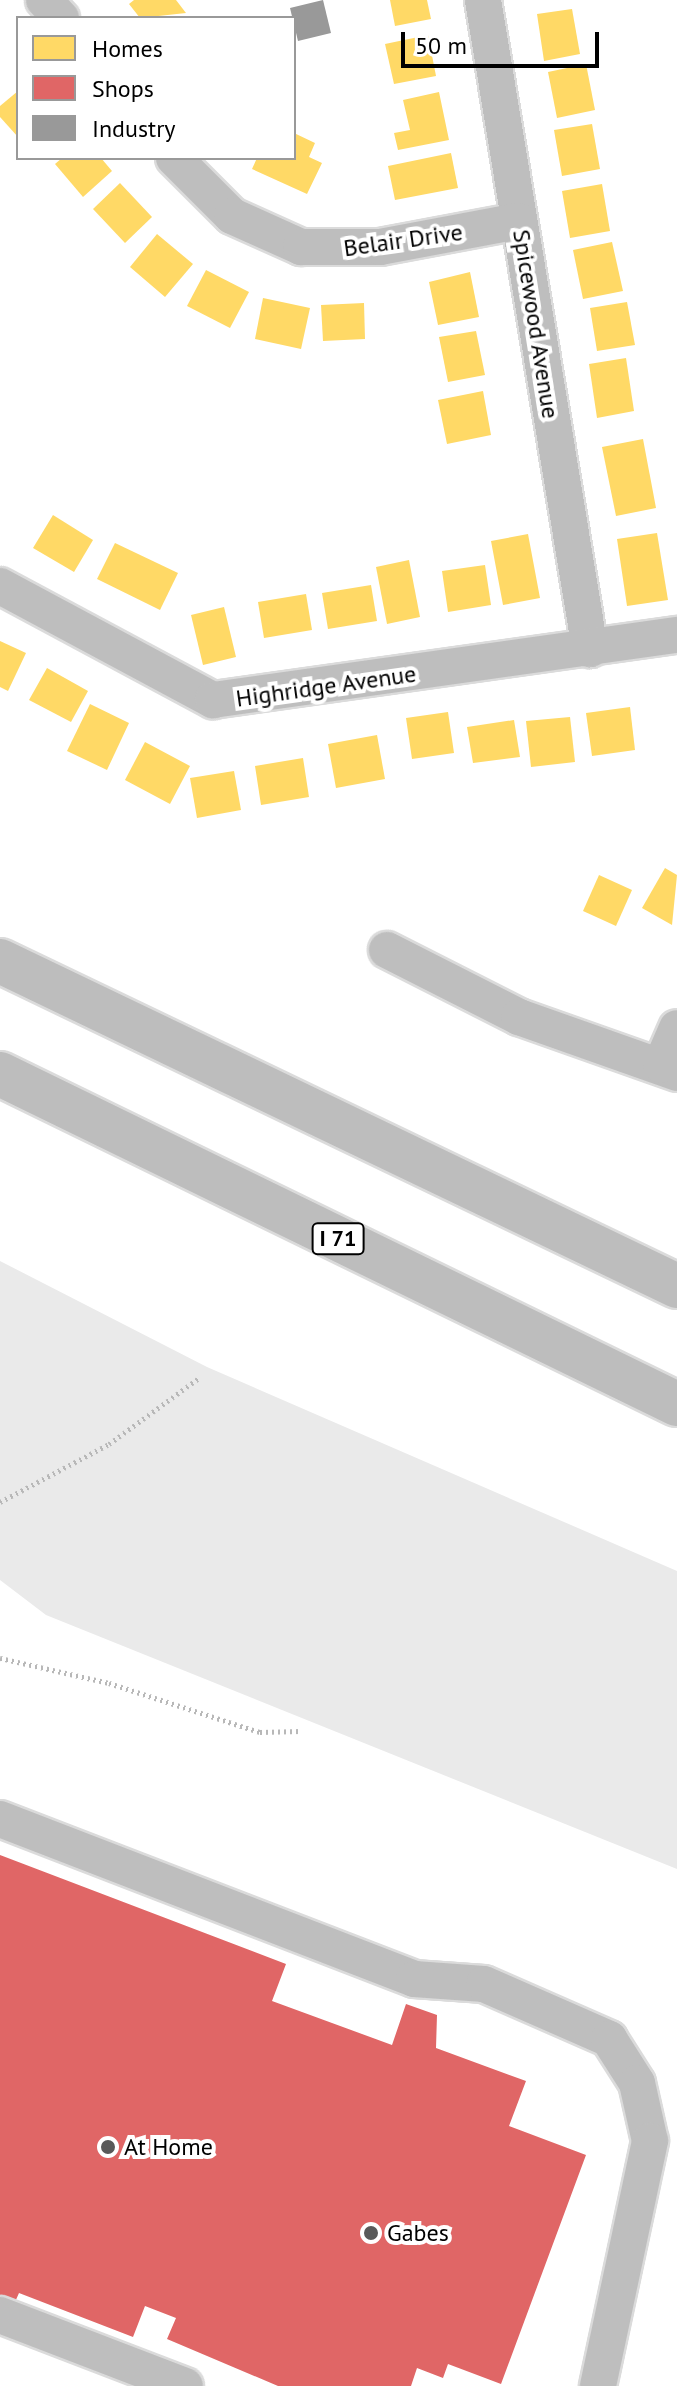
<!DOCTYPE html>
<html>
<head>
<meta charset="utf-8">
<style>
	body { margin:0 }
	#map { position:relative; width:677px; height:2386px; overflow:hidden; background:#fff; font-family:"PT Sans",sans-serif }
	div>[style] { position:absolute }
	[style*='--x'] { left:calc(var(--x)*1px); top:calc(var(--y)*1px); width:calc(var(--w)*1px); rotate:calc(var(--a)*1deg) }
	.green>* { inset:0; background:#eaeaea }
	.homes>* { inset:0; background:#ffd966 }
	.shops>* { inset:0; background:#e06666 }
	.industry>* { inset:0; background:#999 }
	.path>* { height:5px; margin-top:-2.5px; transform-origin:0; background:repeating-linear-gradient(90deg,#b8b8b8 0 2px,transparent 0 6px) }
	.roads { filter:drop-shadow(2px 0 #dbdbdb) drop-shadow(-2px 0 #dbdbdb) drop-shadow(0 2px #dbdbdb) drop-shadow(0 -2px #dbdbdb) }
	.minor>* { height:36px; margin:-18px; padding:0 18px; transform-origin:18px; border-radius:18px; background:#bebebe }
	.highway>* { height:44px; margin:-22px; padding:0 22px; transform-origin:22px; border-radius:22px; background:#bdbdbd }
	.dots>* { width:22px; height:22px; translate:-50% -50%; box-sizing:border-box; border:4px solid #fff; border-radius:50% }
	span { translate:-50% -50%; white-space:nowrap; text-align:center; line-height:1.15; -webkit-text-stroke:8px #fff; paint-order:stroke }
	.shield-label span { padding:2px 6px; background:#fff; border:2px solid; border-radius:6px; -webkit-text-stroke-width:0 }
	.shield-label { font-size:22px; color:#000; font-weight:700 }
	.street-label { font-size:24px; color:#000 }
	.poi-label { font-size:24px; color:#000 }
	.left { translate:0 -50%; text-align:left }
	.legend { position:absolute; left:16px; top:16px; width:280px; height:144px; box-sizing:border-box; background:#fff; border:2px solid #999; margin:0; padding:10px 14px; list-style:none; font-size:24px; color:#000 }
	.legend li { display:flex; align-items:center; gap:16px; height:40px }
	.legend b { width:40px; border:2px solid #999 }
	.scale { position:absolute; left:401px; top:32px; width:198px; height:36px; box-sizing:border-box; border:4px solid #000; border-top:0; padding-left:10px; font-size:24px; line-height:28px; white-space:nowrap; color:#000; -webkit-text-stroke:6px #fff; paint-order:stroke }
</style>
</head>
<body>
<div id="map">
	<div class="green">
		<div style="clip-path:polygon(0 1261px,207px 1367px,677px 1571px,677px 1869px,46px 1615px,0 1580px)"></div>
	</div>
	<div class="homes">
		<div style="clip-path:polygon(134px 0,176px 0,186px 13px,140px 18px,129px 4px)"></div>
		<div style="clip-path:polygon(390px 0,427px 0,431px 19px,395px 26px)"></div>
		<div style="clip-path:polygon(572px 9px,580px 54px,544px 61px,537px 14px)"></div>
		<div style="clip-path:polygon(428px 35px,436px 76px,394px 84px,385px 44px)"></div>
		<div style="clip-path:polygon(586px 64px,595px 110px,557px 118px,548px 72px)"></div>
		<div style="clip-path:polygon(18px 91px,18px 137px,0 117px,0 106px)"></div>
		<div style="clip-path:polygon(439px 92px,449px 140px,398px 150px,394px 133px,410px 130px,403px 100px)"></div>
		<div style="clip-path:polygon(592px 124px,600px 169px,562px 176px,554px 130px)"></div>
		<div style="clip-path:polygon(294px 133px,315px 143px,309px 157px,322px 163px,307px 194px,252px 169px,257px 158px,294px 158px)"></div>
		<div style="clip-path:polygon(451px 153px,458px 188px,395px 200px,388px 166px)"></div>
		<div style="clip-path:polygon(62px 158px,101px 158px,112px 171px,83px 197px,55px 164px)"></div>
		<div style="clip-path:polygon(120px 183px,152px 217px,125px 243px,93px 209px)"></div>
		<div style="clip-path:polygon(602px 184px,610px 231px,570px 238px,562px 191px)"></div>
		<div style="clip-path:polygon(157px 234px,193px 264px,165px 297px,130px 267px)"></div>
		<div style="clip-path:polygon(612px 242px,623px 291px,583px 299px,573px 250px)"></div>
		<div style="clip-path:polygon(206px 270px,249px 292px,230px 328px,187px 306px)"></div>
		<div style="clip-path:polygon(470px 272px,479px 317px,438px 325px,429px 282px)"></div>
		<div style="clip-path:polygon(263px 298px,310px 308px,301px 349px,255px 339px)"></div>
		<div style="clip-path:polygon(627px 302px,635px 345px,597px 351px,590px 308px)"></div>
		<div style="clip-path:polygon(364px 303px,365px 339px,323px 341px,321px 305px)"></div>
		<div style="clip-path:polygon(476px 331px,485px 375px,448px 382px,439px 337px)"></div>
		<div style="clip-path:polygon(626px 358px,634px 411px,597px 418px,589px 364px)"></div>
		<div style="clip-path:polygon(483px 391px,491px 435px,447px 444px,438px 400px)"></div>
		<div style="clip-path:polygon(643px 439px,656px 508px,616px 516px,602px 447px)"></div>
		<div style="clip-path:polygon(53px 515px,93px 540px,74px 572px,33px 548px)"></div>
		<div style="clip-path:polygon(657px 533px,668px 600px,627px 606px,617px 539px)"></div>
		<div style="clip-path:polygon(528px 534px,540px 598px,503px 605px,491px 541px)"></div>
		<div style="clip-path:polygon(115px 543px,178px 573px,160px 610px,97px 579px)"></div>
		<div style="clip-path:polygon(409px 560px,420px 617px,387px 624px,376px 567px)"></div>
		<div style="clip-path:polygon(485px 565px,491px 605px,448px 612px,442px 571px)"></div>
		<div style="clip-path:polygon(371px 585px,377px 621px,328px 629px,322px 593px)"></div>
		<div style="clip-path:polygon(306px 594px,312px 630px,264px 638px,258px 602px)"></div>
		<div style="clip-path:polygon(224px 607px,236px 657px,203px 665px,191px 615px)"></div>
		<div style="clip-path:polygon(0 641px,26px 653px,8px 691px,0 687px)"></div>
		<div style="clip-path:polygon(47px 668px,88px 691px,71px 722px,29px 700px)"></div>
		<div style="clip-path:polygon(90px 704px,129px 723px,107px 770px,67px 751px)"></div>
		<div style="clip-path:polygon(630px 707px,635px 750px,592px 756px,586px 713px)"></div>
		<div style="clip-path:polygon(448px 712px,454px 753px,412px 759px,406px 718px)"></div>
		<div style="clip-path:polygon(570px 717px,575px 762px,531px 767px,526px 721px)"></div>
		<div style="clip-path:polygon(514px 720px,520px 757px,473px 763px,467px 727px)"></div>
		<div style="clip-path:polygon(377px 735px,385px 779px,336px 788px,328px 744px)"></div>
		<div style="clip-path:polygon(145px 742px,190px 766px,170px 804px,125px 780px)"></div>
		<div style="clip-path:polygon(303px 758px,309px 797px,261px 805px,255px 766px)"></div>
		<div style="clip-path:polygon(234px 771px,241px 810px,197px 818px,190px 778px)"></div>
		<div style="clip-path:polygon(665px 868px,677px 875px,672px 925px,642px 908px)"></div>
		<div style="clip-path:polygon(599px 875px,632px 890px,616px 926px,583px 911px)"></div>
	</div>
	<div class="shops">
		<div style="clip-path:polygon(0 1855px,286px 1964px,272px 2001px,392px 2045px,406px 2004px,437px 2015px,436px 2048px,526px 2081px,509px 2126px,586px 2155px,501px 2384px,448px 2364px,443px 2378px,417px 2368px,411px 2386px,278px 2386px,167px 2339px,176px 2318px,145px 2306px,133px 2337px,19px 2293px,15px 2302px,0 2296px)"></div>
	</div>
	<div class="industry">
		<div style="clip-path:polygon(323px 0,331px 33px,298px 41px,290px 8px)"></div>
	</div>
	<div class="path">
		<div style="--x:0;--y:1502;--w:123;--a:-28"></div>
		<div style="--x:109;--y:1444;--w:112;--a:-36.3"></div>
		<div style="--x:0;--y:1658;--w:112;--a:12.9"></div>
		<div style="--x:109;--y:1683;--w:159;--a:18"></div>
		<div style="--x:260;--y:1732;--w:41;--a:-1.4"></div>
	</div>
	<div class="roads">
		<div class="minor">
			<div style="--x:44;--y:0;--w:25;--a:47"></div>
			<div style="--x:483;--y:0;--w:658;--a:80.64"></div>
			<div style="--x:174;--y:158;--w:82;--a:45"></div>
			<div style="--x:232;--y:216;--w:76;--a:24.2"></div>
			<div style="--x:301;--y:247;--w:79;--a:0"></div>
			<div style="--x:380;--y:247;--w:141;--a:-10.6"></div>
			<div style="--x:0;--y:586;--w:242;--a:28.2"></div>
			<div style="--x:213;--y:700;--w:469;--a:-8"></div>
			<div style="--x:387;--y:950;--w:148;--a:26.9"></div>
			<div style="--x:519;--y:1017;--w:168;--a:19.5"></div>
			<div style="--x:661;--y:1065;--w:40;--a:-66.6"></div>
			<div style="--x:0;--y:1819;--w:444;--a:21.1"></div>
			<div style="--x:414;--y:1979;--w:70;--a:4.1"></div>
			<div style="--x:484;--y:1984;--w:137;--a:23.7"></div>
			<div style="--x:609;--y:2039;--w:52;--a:57.5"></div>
			<div style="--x:637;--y:2083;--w:59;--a:77.4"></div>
			<div style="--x:650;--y:2141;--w:250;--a:102"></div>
			<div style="--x:0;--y:2315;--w:198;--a:21"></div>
		</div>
		<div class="highway">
			<div style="--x:0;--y:961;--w:751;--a:25.64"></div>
			<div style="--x:0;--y:1074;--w:753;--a:25.99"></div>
		</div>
	</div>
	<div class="dots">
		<div style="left:108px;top:2147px;background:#595959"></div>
		<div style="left:371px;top:2233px;background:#595959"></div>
	</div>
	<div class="shield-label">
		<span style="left:338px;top:1239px">I 71</span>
	</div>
	<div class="street-label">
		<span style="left:403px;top:240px;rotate:-8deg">Belair Drive</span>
		<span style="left:536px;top:324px;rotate:81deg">Spicewood Avenue</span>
		<span style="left:326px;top:686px;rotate:-8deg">Highridge Avenue</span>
	</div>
	<div class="poi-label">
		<span class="left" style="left:124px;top:2147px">At Home</span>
		<span class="left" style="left:387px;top:2233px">Gabes</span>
	</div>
	<ul class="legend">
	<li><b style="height:22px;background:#ffd966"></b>Homes</li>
	<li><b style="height:22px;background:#e06666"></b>Shops</li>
	<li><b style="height:22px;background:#999"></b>Industry</li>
	</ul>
	<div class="scale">50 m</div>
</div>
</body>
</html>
